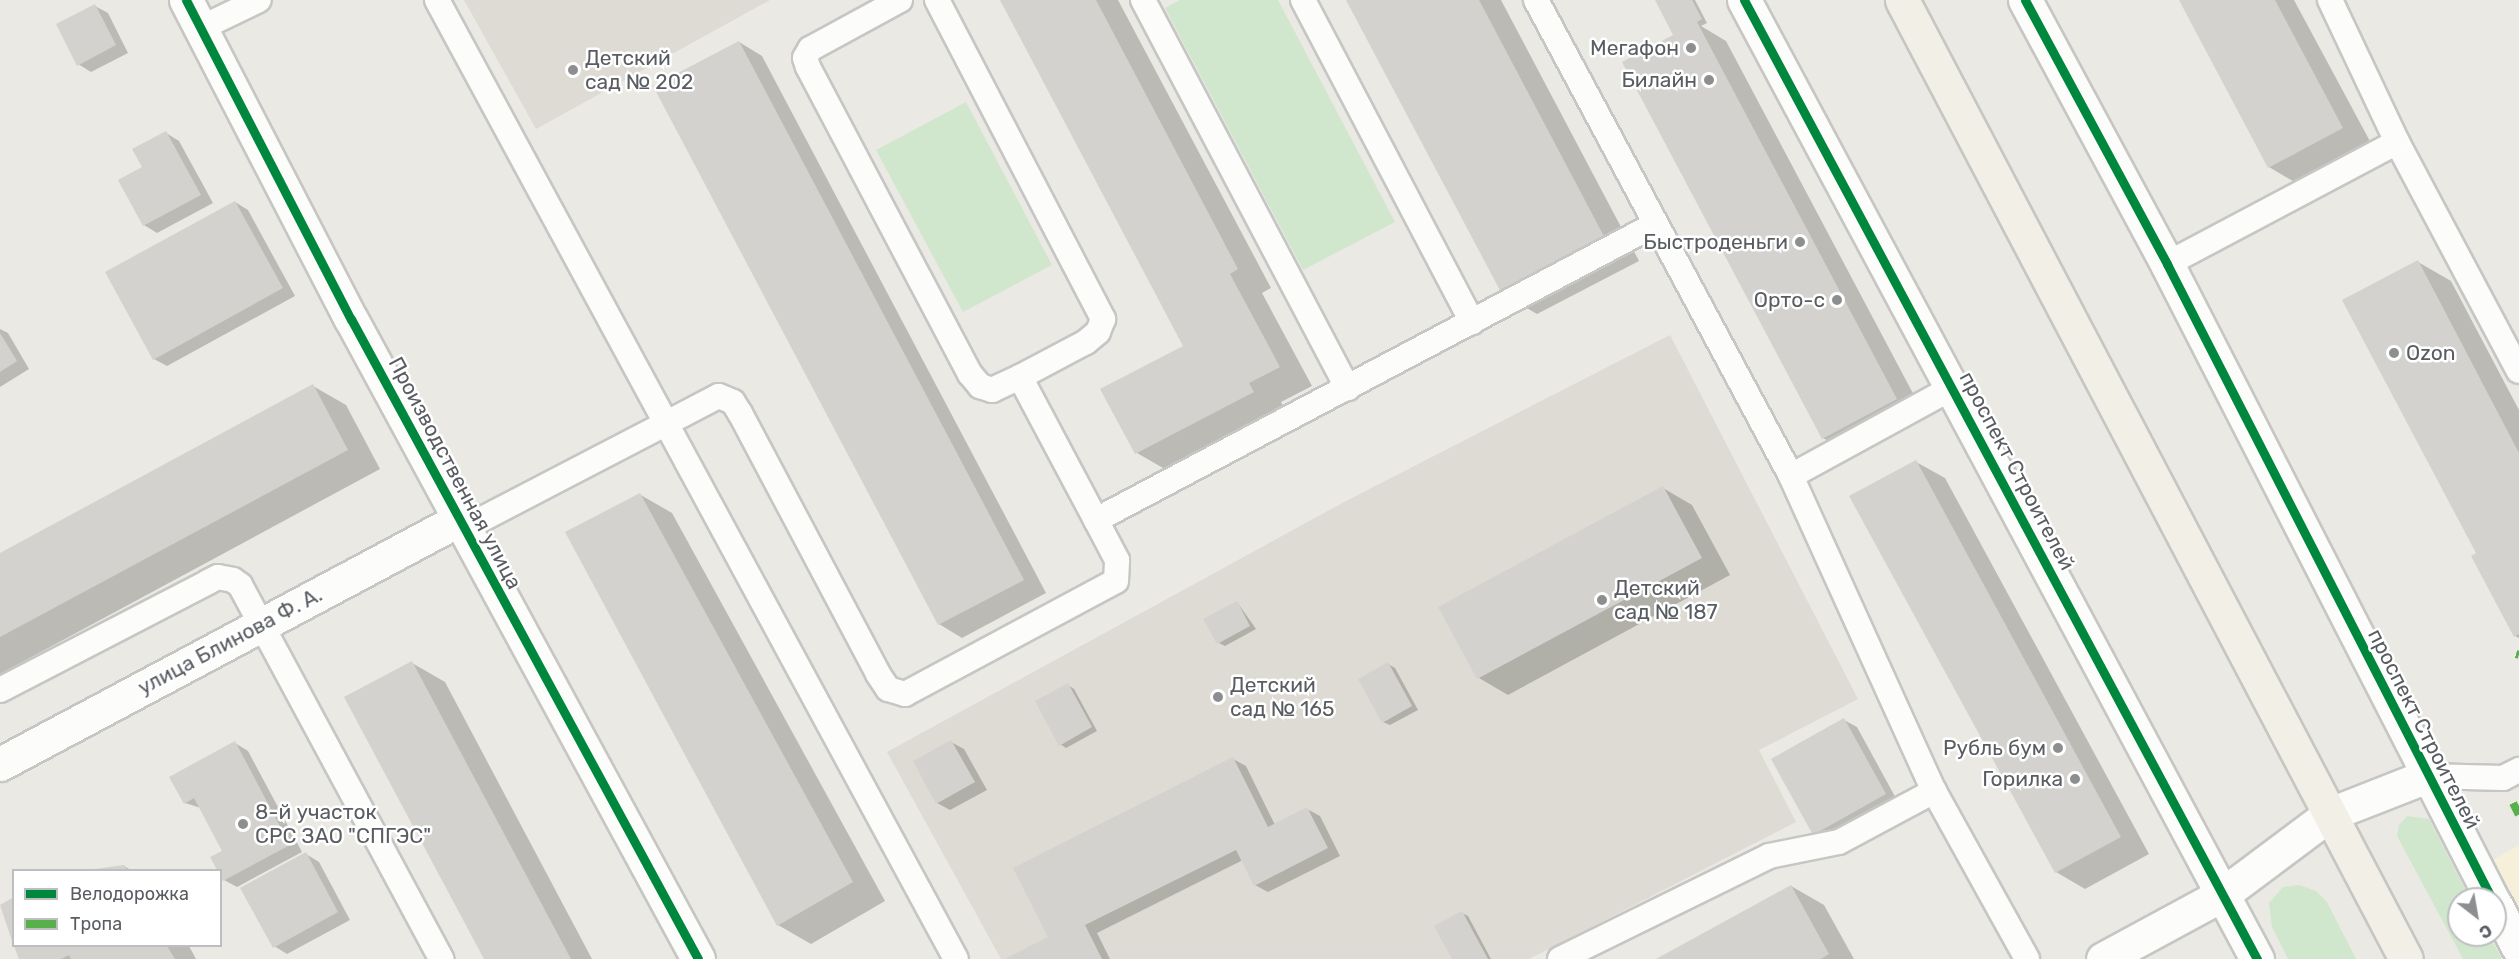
<!DOCTYPE html>
<html>
<head>
<meta charset="utf-8">
<style>
	body { margin:0 }
	#map { position:relative; width:2519px; height:959px; overflow:hidden; background:#eae9e3; font-family:Rubik,sans-serif }
	div>[style] { position:absolute }
	[style*='--x'] { left:calc(var(--x)*1px); top:calc(var(--y)*1px); width:calc(var(--w)*1px); rotate:calc(var(--a)*1deg) }
	.commercial>* { inset:0; background:#f6efda }
	.education>* { inset:0; background:#dddbd3 }
	.green>* { inset:0; background:#d1e7cd }
	.shadow>* { inset:0; background:#0003 }
	.building>* { inset:0; background:#d3d2ce }
	.roads { filter:drop-shadow(2px 0 #c6c6c4) drop-shadow(-2px 0 #c6c6c4) drop-shadow(0 2px #c6c6c4) drop-shadow(0 -2px #c6c6c4) }
	.lane>* { height:24px; margin:-12px; padding:0 12px; transform-origin:12px; border-radius:12px; background:#fcfcfb }
	.street>* { height:33px; margin:-16.5px; padding:0 16.5px; transform-origin:16.5px; border-radius:16.5px; background:#fcfcfb }
	.secondary>* { height:33px; margin:-16.5px; padding:0 16.5px; transform-origin:16.5px; border-radius:16.5px; background:#fcfcfb }
	.primary>* { height:33px; margin:-16.5px; padding:0 16.5px; transform-origin:16.5px; border-radius:16.5px; background:#f2f0e6 }
	.quiet>* { height:8px; margin-top:-4px; transform-origin:0; background:repeating-linear-gradient(90deg,#58b04a 0 15px,transparent 0 23px) }
	.cycleway>* { height:9px; margin:-4.5px; padding:0 4.5px; transform-origin:4.5px; border-radius:4.5px; background:#00873e }
	.dots>* { width:16px; height:16px; translate:-50% -50%; box-sizing:border-box; border:3px solid #fff; border-radius:50% }
	span { translate:-50% -50%; white-space:nowrap; text-align:center; line-height:1.15; -webkit-text-stroke:5px #fff; paint-order:stroke }
	.poi-label { font-size:21px; color:#595d62 }
	.right { translate:-100% -50%; text-align:right }
	.left { translate:0 -50%; text-align:left }
	.street-label { font-size:21px; color:#595d62 }
	.legend { position:absolute; left:12px; top:869px; width:210px; height:78px; box-sizing:border-box; background:#fff; border:2px solid #bdbec0; margin:0; padding:8px 10px; list-style:none; font-size:18px; color:#595d62 }
	.legend li { display:flex; align-items:center; gap:12px; height:30px }
	.legend b { width:30px; border:2px solid #bdbec0 }
	.north { position:absolute; left:2447px; top:887px; width:60px; height:60px; box-sizing:border-box; background:#fff; border:2px solid #bdbec0; border-radius:50%; rotate:149deg; font-size:16px; font-weight:700; line-height:24px; text-align:center; color:#595d62 }
	.north::after { content:''; display:block; margin:auto; width:21px; height:27px; background:#8c8e8f; clip-path:polygon(50% 0,100% 100%,50% 72%,0 100%) }
</style>
</head>
<body>
<div id="map">
	<div class="commercial">
		<div style="clip-path:polygon(2519px 845px,2519px 914px,2491px 861px)"></div>
	</div>
	<div class="education">
		<div style="clip-path:polygon(464px 0,770px 0,536px 129px)"></div>
		<div style="clip-path:polygon(1670px 335px,1858px 699px,1759px 750px,1796px 822px,1529px 959px,1001px 959px,887px 752px,1346px 501px)"></div>
	</div>
	<div class="green">
		<div style="clip-path:polygon(1180px 0,1278px 0,1395px 222px,1303px 270px,1165px 8px)"></div>
		<div style="clip-path:polygon(966px 102px,1052px 265px,963px 312px,876px 150px)"></div>
		<div style="clip-path:polygon(2407px 816px,2429px 819px,2470px 899px,2459px 899px,2459px 935px,2489px 935px,2502px 959px,2463px 959px,2397px 836px,2399px 825px)"></div>
		<div style="clip-path:polygon(2299px 885px,2316px 891px,2327px 902px,2356px 959px,2288px 959px,2272px 927px,2269px 903px,2283px 887px)"></div>
	</div>
	<div class="shadow">
		<div style="clip-path:polygon(1002px 0,1118px 0,1271px 288px,1262px 293px,1312px 386px,1281px 402px,1286px 411px,1170px 472px,1137px 453px,1102px 389px,1185px 346px)"></div>
		<div style="clip-path:polygon(1348px 0,1501px 0,1639px 261px,1537px 314px,1504px 295px)"></div>
		<div style="clip-path:polygon(1656px 0,1695px 0,1707px 23px,1701px 26px,1726px 41px,1925px 416px,1852px 455px,1823px 438px,1676px 35px)"></div>
		<div style="clip-path:polygon(2181px 0,2294px 0,2372px 145px,2298px 184px,2269px 167px)"></div>
		<div style="clip-path:polygon(95px 6px,108px 13px,128px 53px,91px 72px,78px 64px)"></div>
		<div style="clip-path:polygon(739px 42px,762px 56px,1046px 593px,962px 638px,939px 624px)"></div>
		<div style="clip-path:polygon(166px 133px,179px 141px,213px 203px,157px 233px,144px 225px,144px 168px)"></div>
		<div style="clip-path:polygon(235px 202px,248px 210px,295px 296px,167px 366px,154px 359px)"></div>
		<div style="clip-path:polygon(2418px 262px,2451px 281px,2519px 410px,2519px 638px,2515px 636px)"></div>
		<div style="clip-path:polygon(0 329px,8px 333px,29px 369px,0 387px)"></div>
		<div style="clip-path:polygon(313px 386px,346px 405px,380px 469px,0 674px,0 555px)"></div>
		<div style="clip-path:polygon(1916px 462px,1945px 478px,2149px 854px,2085px 889px,2056px 872px)"></div>
		<div style="clip-path:polygon(1663px 488px,1692px 505px,1730px 575px,1508px 695px,1479px 678px)"></div>
		<div style="clip-path:polygon(639px 494px,672px 513px,885px 901px,811px 944px,778px 925px)"></div>
		<div style="clip-path:polygon(1237px 602px,1256px 629px,1225px 646px,1219px 643px)"></div>
		<div style="clip-path:polygon(412px 663px,445px 682px,592px 959px,486px 959px)"></div>
		<div style="clip-path:polygon(1388px 664px,1395px 668px,1418px 710px,1390px 725px,1383px 722px)"></div>
		<div style="clip-path:polygon(1068px 685px,1074px 689px,1097px 731px,1066px 748px,1060px 744px)"></div>
		<div style="clip-path:polygon(1844px 720px,1857px 727px,1898px 802px,1827px 841px,1814px 834px)"></div>
		<div style="clip-path:polygon(951px 742px,964px 749px,987px 790px,950px 810px,937px 803px)"></div>
		<div style="clip-path:polygon(235px 743px,248px 751px,302px 852px,237px 887px,224px 880px,224px 852px,201px 808px,185px 803px)"></div>
		<div style="clip-path:polygon(1233px 759px,1246px 766px,1275px 825px,1307px 809px,1320px 816px,1340px 856px,1268px 892px,1255px 885px,1243px 860px,1097px 933px,1110px 959px,1009px 959px,1050px 938px)"></div>
		<div style="clip-path:polygon(306px 854px,319px 862px,350px 920px,287px 954px,274px 946px)"></div>
		<div style="clip-path:polygon(124px 866px,131px 870px,97px 870px)"></div>
		<div style="clip-path:polygon(1791px 886px,1824px 905px,1854px 959px,1658px 959px)"></div>
		<div style="clip-path:polygon(1462px 913px,1468px 916px,1491px 959px,1454px 959px)"></div>
		<div style="clip-path:polygon(16px 946px,189px 946px,196px 959px,21px 959px)"></div>
	</div>
	<div class="building">
		<div style="clip-path:polygon(1000px 0,1096px 0,1238px 269px,1230px 274px,1280px 367px,1249px 383px,1254px 392px,1135px 454px,1100px 389px,1183px 346px)"></div>
		<div style="clip-path:polygon(1346px 0,1479px 0,1607px 242px,1503px 296px)"></div>
		<div style="clip-path:polygon(1655px 0,1692px 0,1702px 19px,1697px 22px,1897px 399px,1822px 439px,1622px 62px,1673px 35px)"></div>
		<div style="clip-path:polygon(2179px 0,2275px 0,2343px 128px,2268px 168px)"></div>
		<div style="clip-path:polygon(95px 4px,116px 45px,77px 66px,56px 24px)"></div>
		<div style="clip-path:polygon(739px 41px,1024px 580px,938px 625px,653px 86px)"></div>
		<div style="clip-path:polygon(166px 131px,201px 195px,143px 226px,118px 180px,142px 167px,132px 149px)"></div>
		<div style="clip-path:polygon(235px 201px,283px 288px,153px 360px,105px 272px)"></div>
		<div style="clip-path:polygon(2418px 260px,2519px 453px,2519px 634px,2514px 637px,2471px 556px,2476px 553px,2342px 300px)"></div>
		<div style="clip-path:polygon(0 333px,17px 361px,0 372px)"></div>
		<div style="clip-path:polygon(313px 384px,348px 450px,0 637px,0 553px)"></div>
		<div style="clip-path:polygon(1916px 460px,2121px 837px,2055px 873px,1849px 496px)"></div>
		<div style="clip-path:polygon(1663px 486px,1702px 558px,1477px 679px,1438px 607px)"></div>
		<div style="clip-path:polygon(640px 493px,853px 882px,777px 926px,565px 532px)"></div>
		<div style="clip-path:polygon(1237px 601px,1250px 626px,1217px 644px,1203px 619px)"></div>
		<div style="clip-path:polygon(412px 661px,571px 959px,484px 959px,344px 697px)"></div>
		<div style="clip-path:polygon(1388px 662px,1412px 706px,1382px 723px,1358px 679px)"></div>
		<div style="clip-path:polygon(1068px 683px,1092px 727px,1059px 746px,1035px 701px)"></div>
		<div style="clip-path:polygon(1844px 718px,1886px 794px,1813px 835px,1771px 759px)"></div>
		<div style="clip-path:polygon(951px 740px,975px 782px,936px 804px,913px 761px)"></div>
		<div style="clip-path:polygon(235px 741px,290px 845px,223px 881px,210px 857px,222px 851px,194px 798px,184px 804px,169px 777px)"></div>
		<div style="clip-path:polygon(1233px 757px,1268px 827px,1307px 807px,1328px 848px,1254px 886px,1236px 850px,1085px 925px,1102px 959px,1005px 959px,1048px 937px,1013px 868px)"></div>
		<div style="clip-path:polygon(306px 852px,338px 912px,273px 948px,240px 888px)"></div>
		<div style="clip-path:polygon(124px 865px,127px 870px,95px 870px,95px 869px)"></div>
		<div style="clip-path:polygon(1791px 885px,1829px 954px,1821px 959px,1656px 959px)"></div>
		<div style="clip-path:polygon(14px 897px,14px 944px,13px 944px,0 905px)"></div>
		<div style="clip-path:polygon(1462px 911px,1488px 959px,1452px 959px,1434px 926px)"></div>
		<div style="clip-path:polygon(14px 946px,167px 946px,175px 959px,71px 959px,69px 955px,61px 959px,19px 959px)"></div>
	</div>
	<div class="roads">
		<div class="lane">
			<div style="--x:437;--y:0;--w:1090;--a:61.58"></div>
			<div style="--x:900;--y:0;--w:102;--a:151.4"></div>
			<div style="--x:810;--y:49;--w:10;--a:119"></div>
			<div style="--x:805;--y:58;--w:9;--a:72"></div>
			<div style="--x:808;--y:67;--w:347;--a:62.2"></div>
			<div style="--x:970;--y:374;--w:16;--a:50"></div>
			<div style="--x:980;--y:386;--w:13;--a:18"></div>
			<div style="--x:992;--y:390;--w:31;--a:-25"></div>
			<div style="--x:1020;--y:377;--w:162;--a:62"></div>
			<div style="--x:937;--y:0;--w:360;--a:62.5"></div>
			<div style="--x:1103;--y:319;--w:14;--a:111"></div>
			<div style="--x:1098;--y:332;--w:16;--a:140"></div>
			<div style="--x:1086;--y:342;--w:75;--a:152.1"></div>
			<div style="--x:1143;--y:0;--w:439;--a:62.2"></div>
			<div style="--x:1303;--y:0;--w:364;--a:62.3"></div>
			<div style="--x:1536;--y:0;--w:540;--a:61.82"></div>
			<div style="--x:1791;--y:476;--w:346;--a:65.6"></div>
			<div style="--x:1934;--y:791;--w:192;--a:61"></div>
			<div style="--x:2330;--y:0;--w:157;--a:64.7"></div>
			<div style="--x:2397;--y:142;--w:259;--a:62"></div>
			<div style="--x:201;--y:28;--w:64;--a:-25.8"></div>
			<div style="--x:2167;--y:264;--w:260;--a:-27.9"></div>
			<div style="--x:1791;--y:476;--w:183;--a:-28.7"></div>
			<div style="--x:465;--y:528;--w:286;--a:-27.5"></div>
			<div style="--x:719;--y:396;--w:15;--a:23"></div>
			<div style="--x:733;--y:402;--w:13;--a:58"></div>
			<div style="--x:740;--y:413;--w:295;--a:62.1"></div>
			<div style="--x:878;--y:674;--w:18;--a:56"></div>
			<div style="--x:888;--y:689;--w:18;--a:16"></div>
			<div style="--x:905;--y:694;--w:239;--a:-28.2"></div>
			<div style="--x:1116;--y:581;--w:21;--a:-87"></div>
			<div style="--x:1117;--y:560;--w:45;--a:-117.7"></div>
			<div style="--x:1096;--y:520;--w:633;--a:-27.86"></div>
			<div style="--x:0;--y:690;--w:234;--a:-27.4"></div>
			<div style="--x:208;--y:582;--w:11;--a:-27"></div>
			<div style="--x:218;--y:577;--w:15;--a:11"></div>
			<div style="--x:233;--y:580;--w:9;--a:36"></div>
			<div style="--x:240;--y:585;--w:425;--a:61.7"></div>
			<div style="--x:2427;--y:776;--w:76;--a:1.5"></div>
			<div style="--x:2503;--y:778;--w:18;--a:-27"></div>
			<div style="--x:1560;--y:959;--w:233;--a:-26.2"></div>
			<div style="--x:1769;--y:856;--w:71;--a:-11.3"></div>
			<div style="--x:1839;--y:842;--w:108;--a:-28.2"></div>
		</div>
		<div class="street">
			<div style="--x:186;--y:0;--w:359;--a:62.7"></div>
			<div style="--x:351;--y:319;--w:728;--a:61.53"></div>
			<div style="--x:1744;--y:0;--w:1088;--a:61.86"></div>
			<div style="--x:0;--y:764;--w:521;--a:-28.04"></div>
			<div style="--x:2103;--y:959;--w:136;--a:-28.4"></div>
			<div style="--x:2223;--y:894;--w:134;--a:-36.8"></div>
			<div style="--x:2330;--y:814;--w:104;--a:-21.4"></div>
		</div>
		<div class="secondary">
			<div style="--x:2025;--y:0;--w:300;--a:61.7"></div>
			<div style="--x:2167;--y:264;--w:713;--a:62.9"></div>
			<div style="--x:2495;--y:904;--w:51;--a:61.9"></div>
		</div>
		<div class="primary">
			<div style="--x:1902;--y:0;--w:1083;--a:62.28"></div>
		</div>
	</div>
	<div class="quiet">
		<div style="--x:2516;--y:654;--w:3;--a:18"></div>
		<div style="--x:2513;--y:803;--w:13;--a:63"></div>
	</div>
	<div class="cycleway">
		<div style="--x:186;--y:0;--w:359;--a:62.7"></div>
		<div style="--x:351;--y:319;--w:728;--a:61.53"></div>
		<div style="--x:1744;--y:0;--w:1088;--a:61.86"></div>
		<div style="--x:2025;--y:0;--w:300;--a:61.7"></div>
		<div style="--x:2167;--y:264;--w:713;--a:62.9"></div>
	</div>
	<div class="dots">
		<div style="left:1691px;top:48px;background:#8c8e8f"></div>
		<div style="left:573px;top:70px;background:#8c8e8f"></div>
		<div style="left:1709px;top:80px;background:#8c8e8f"></div>
		<div style="left:1800px;top:242px;background:#8c8e8f"></div>
		<div style="left:1837px;top:300px;background:#8c8e8f"></div>
		<div style="left:2394px;top:353px;background:#8c8e8f"></div>
		<div style="left:1602px;top:600px;background:#8c8e8f"></div>
		<div style="left:1218px;top:697px;background:#8c8e8f"></div>
		<div style="left:2058px;top:748px;background:#8c8e8f"></div>
		<div style="left:2075px;top:779px;background:#8c8e8f"></div>
		<div style="left:243px;top:824px;background:#8c8e8f"></div>
	</div>
	<div class="poi-label">
		<span class="right" style="left:1679px;top:48px">Мегафон</span>
		<span class="left" style="left:585px;top:70px">Детский<br>сад № 202</span>
		<span class="right" style="left:1697px;top:80px">Билайн</span>
		<span class="right" style="left:1788px;top:242px">Быстроденьги</span>
		<span class="right" style="left:1825px;top:300px">Орто-с</span>
		<span class="left" style="left:2406px;top:353px">Ozon</span>
		<span class="left" style="left:1614px;top:600px">Детский<br>сад № 187</span>
		<span class="left" style="left:1230px;top:697px">Детский<br>сад № 165</span>
		<span class="right" style="left:2046px;top:748px">Рубль бум</span>
		<span class="right" style="left:2063px;top:779px">Горилка</span>
		<span class="left" style="left:255px;top:824px">8-й участок<br>СРС ЗАО "СПГЭС"</span>
	</div>
	<div class="street-label">
		<span style="left:2017px;top:471px;rotate:62deg">проспект Строителей</span>
		<span style="left:455px;top:473px;rotate:62deg">Производственная улица</span>
		<span style="left:230px;top:641px;rotate:-28deg">улица Блинова Ф. А.</span>
		<span style="left:2424px;top:729px;rotate:63deg">проспект Строителей</span>
	</div>
	<ul class="legend">
	<li><b style="height:8px;background:#00873e"></b>Велодорожка</li>
	<li><b style="height:8px;background:#58b04a"></b>Тропа</li>
	</ul>
	<div class="north">С</div>
</div>
</body>
</html>
